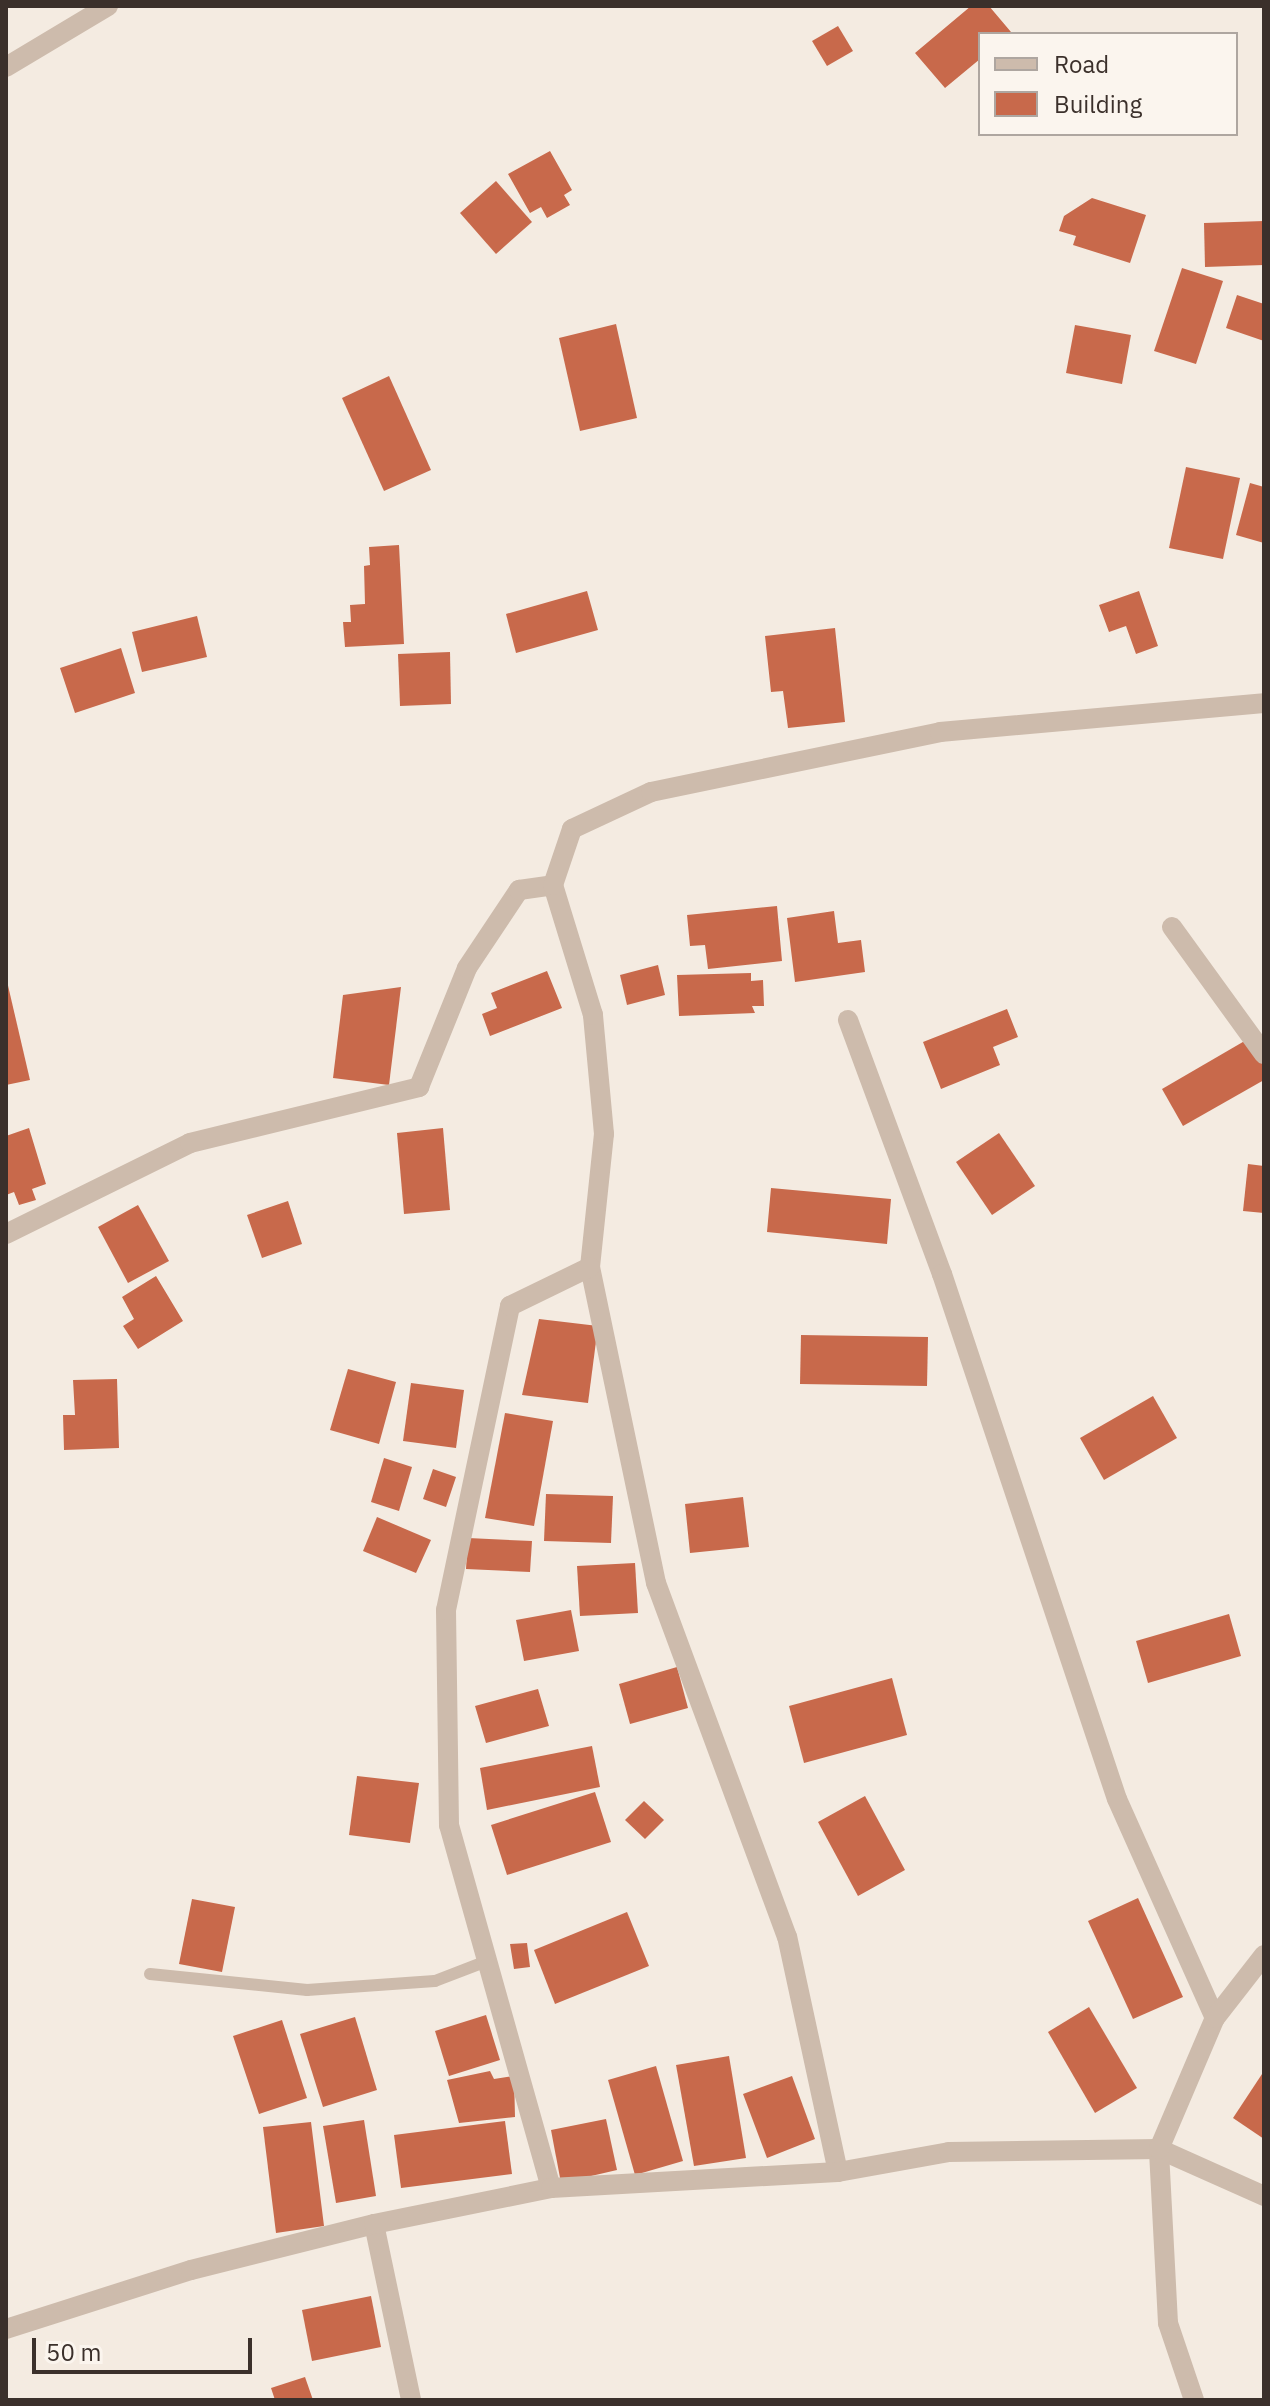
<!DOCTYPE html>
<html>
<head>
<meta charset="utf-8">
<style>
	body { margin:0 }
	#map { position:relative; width:1270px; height:2406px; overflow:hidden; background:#f4ebe1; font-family:"IBM Plex Sans",sans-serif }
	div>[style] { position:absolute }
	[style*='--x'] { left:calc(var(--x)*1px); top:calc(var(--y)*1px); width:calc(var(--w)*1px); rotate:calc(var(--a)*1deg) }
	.building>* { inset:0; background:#c8694b }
	.service>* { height:12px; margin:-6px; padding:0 6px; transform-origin:6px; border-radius:6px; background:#cdbbac }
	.minor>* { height:20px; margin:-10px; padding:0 10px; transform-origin:10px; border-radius:10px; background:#cdbbac }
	span { translate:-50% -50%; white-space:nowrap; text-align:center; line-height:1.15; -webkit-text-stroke:7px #fbf5ee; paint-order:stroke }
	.frame { position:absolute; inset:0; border:8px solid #3b302b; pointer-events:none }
	.legend { position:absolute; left:978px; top:32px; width:260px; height:104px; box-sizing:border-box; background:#fbf5ee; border:2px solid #aea6a0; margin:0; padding:10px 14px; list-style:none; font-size:24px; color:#3b302b }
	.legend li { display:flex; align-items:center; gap:16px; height:40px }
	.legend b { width:40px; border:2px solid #aea6a0 }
	.scale { position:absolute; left:32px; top:2338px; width:220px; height:36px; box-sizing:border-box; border:4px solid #3b302b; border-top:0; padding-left:10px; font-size:24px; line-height:28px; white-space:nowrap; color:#3b302b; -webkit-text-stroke:6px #fbf5ee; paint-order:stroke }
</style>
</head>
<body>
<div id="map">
	<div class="building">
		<div style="clip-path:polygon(971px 6px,989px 6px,1011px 32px,980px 34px,980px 59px,945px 88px,915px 53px)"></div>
		<div style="clip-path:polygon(838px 26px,853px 51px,827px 66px,812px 41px)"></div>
		<div style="clip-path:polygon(550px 151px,572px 190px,564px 195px,570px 205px,547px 218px,541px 207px,530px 213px,508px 174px)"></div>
		<div style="clip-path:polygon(496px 181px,532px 222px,496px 254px,460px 213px)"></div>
		<div style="clip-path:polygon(1092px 198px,1146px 215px,1130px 263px,1073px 245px,1076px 236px,1059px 231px,1064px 216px)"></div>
		<div style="clip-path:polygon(1264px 221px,1264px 265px,1205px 267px,1204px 223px)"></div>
		<div style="clip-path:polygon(1182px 268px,1223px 281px,1196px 364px,1154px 351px)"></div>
		<div style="clip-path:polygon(1237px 295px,1264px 304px,1264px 341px,1226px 328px)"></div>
		<div style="clip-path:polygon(616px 324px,637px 418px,580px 431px,559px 338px)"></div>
		<div style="clip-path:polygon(1075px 325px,1131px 335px,1122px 384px,1066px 373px)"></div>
		<div style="clip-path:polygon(389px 376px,431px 470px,384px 491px,342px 398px)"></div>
		<div style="clip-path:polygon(1186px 467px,1240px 478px,1223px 559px,1169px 548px)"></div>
		<div style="clip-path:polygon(1250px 483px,1264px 487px,1264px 543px,1236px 535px)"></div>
		<div style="clip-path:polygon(399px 545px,404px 644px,345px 647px,343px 622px,351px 622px,350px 605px,365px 604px,364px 566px,370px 565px,369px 547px)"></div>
		<div style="clip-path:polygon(587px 591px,598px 630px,516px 653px,506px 614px)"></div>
		<div style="clip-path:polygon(1139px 591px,1158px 646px,1136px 654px,1126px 626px,1109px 632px,1099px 605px)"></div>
		<div style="clip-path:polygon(197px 616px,207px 657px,142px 672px,132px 632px)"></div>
		<div style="clip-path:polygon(835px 628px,845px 722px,788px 728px,783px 691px,771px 692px,765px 636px)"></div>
		<div style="clip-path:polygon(121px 648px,135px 693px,75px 713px,60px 668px)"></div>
		<div style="clip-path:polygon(450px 652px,451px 704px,400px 706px,398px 654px)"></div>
		<div style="clip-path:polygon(777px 906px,782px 961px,708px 969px,705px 945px,690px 946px,687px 915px)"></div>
		<div style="clip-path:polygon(834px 911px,838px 943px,861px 940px,865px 972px,795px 982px,787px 918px)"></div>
		<div style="clip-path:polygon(658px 965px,665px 995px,627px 1005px,620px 975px)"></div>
		<div style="clip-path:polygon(547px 971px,562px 1008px,490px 1036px,482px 1014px,497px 1008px,491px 993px)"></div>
		<div style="clip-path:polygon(751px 973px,751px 981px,763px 980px,764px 1006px,752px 1006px,755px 1013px,679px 1016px,677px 975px)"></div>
		<div style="clip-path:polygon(6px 977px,30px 1080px,6px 1085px)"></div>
		<div style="clip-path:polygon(401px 987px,389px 1085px,333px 1078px,343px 995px)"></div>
		<div style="clip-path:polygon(1007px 1009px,1018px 1037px,993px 1047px,1000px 1065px,941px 1089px,923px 1042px)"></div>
		<div style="clip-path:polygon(1248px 1039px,1264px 1066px,1264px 1080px,1183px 1126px,1162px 1089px)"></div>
		<div style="clip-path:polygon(29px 1128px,46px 1184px,32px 1189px,36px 1200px,19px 1205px,14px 1192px,6px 1195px,6px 1136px)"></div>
		<div style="clip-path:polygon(443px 1128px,450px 1210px,404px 1214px,397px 1133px)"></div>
		<div style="clip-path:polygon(999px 1133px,1035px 1186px,992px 1215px,956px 1162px)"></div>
		<div style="clip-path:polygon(1248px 1164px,1264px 1166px,1264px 1213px,1243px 1211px)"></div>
		<div style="clip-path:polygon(771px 1188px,891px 1199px,887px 1244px,767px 1232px)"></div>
		<div style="clip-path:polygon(288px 1201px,302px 1244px,262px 1258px,247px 1215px)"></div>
		<div style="clip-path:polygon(138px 1205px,169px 1261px,128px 1283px,98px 1227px)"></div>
		<div style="clip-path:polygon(156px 1276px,183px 1321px,138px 1349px,123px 1326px,134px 1319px,122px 1297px)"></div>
		<div style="clip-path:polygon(539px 1319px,598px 1326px,588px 1403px,522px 1395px)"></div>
		<div style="clip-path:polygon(801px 1335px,928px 1337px,927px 1386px,800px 1384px)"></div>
		<div style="clip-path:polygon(348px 1369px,396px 1382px,379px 1444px,330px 1430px)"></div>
		<div style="clip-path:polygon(117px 1379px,119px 1448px,64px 1450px,63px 1415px,75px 1415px,73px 1380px)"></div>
		<div style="clip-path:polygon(411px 1383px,464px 1390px,456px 1448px,403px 1441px)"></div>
		<div style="clip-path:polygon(1153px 1396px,1177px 1438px,1104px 1480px,1080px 1438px)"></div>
		<div style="clip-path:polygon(505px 1413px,553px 1421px,534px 1526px,485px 1518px)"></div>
		<div style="clip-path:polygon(384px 1458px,412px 1467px,399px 1511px,371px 1502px)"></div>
		<div style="clip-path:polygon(433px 1469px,456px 1477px,446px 1507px,423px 1499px)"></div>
		<div style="clip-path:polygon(546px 1494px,613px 1496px,611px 1543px,544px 1541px)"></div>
		<div style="clip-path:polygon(743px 1497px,749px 1547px,690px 1553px,685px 1504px)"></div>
		<div style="clip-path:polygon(377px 1517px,431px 1540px,416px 1573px,363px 1551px)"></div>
		<div style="clip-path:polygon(468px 1538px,532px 1541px,530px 1572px,466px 1569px)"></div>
		<div style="clip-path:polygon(635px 1563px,638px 1613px,580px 1616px,577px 1566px)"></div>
		<div style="clip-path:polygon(571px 1610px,579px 1651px,524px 1661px,516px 1620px)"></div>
		<div style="clip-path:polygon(1229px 1614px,1241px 1656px,1148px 1683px,1136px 1641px)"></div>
		<div style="clip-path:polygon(677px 1667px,688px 1708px,630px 1724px,619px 1684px)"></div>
		<div style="clip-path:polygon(892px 1678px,907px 1735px,804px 1763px,789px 1706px)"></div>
		<div style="clip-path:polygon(538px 1689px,549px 1726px,486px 1743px,475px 1706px)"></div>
		<div style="clip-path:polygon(592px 1746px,600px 1787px,487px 1810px,480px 1768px)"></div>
		<div style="clip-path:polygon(357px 1776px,419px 1783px,410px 1843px,349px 1835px)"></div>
		<div style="clip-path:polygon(595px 1792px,611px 1842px,507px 1875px,491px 1825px)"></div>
		<div style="clip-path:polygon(865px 1796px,905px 1870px,858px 1896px,818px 1822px)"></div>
		<div style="clip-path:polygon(644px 1801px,664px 1820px,645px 1839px,625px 1820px)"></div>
		<div style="clip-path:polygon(1138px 1898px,1183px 1997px,1133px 2019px,1088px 1921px)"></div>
		<div style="clip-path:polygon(192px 1899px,235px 1907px,222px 1972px,179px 1964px)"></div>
		<div style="clip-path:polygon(627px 1912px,649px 1966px,555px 2004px,534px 1950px)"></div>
		<div style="clip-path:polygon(527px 1943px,530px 1967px,514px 1969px,510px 1944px)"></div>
		<div style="clip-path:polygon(1089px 2007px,1137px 2088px,1095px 2113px,1048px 2032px)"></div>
		<div style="clip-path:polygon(486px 2015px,500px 2060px,449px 2076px,435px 2031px)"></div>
		<div style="clip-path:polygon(355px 2017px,377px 2090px,323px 2107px,300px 2034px)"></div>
		<div style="clip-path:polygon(282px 2020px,307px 2098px,259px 2114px,233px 2036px)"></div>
		<div style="clip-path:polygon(729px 2056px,746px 2158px,694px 2166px,676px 2065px)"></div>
		<div style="clip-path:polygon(656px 2066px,683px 2161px,635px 2175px,608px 2080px)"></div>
		<div style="clip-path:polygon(490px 2071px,494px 2079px,514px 2076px,515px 2117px,459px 2123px,447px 2080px)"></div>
		<div style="clip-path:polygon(1264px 2071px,1264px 2139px,1233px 2118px)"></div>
		<div style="clip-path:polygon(792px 2076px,815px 2139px,767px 2158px,743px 2094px)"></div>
		<div style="clip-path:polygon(606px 2119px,617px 2170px,561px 2183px,551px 2130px)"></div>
		<div style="clip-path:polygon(364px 2120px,376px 2196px,336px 2203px,323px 2126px)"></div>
		<div style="clip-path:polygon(505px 2121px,512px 2174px,401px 2188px,394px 2135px)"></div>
		<div style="clip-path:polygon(311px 2122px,324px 2226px,276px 2233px,263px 2127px)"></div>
		<div style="clip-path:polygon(371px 2296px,381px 2347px,312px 2361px,302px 2310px)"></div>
		<div style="clip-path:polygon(305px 2377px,313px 2400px,275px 2400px,271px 2388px)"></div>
	</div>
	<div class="service">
		<div style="--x:150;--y:1974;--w:158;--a:5.8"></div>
		<div style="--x:307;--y:1990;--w:128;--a:-4"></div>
		<div style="--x:435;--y:1981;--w:56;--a:-21"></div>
	</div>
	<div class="minor">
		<div style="--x:6;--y:67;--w:119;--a:-30.9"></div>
		<div style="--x:1172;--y:927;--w:157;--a:54.1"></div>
		<div style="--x:848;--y:1020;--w:271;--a:69.7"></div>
		<div style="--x:942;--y:1274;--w:553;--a:71.57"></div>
		<div style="--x:1117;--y:1799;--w:240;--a:65.9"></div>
		<div style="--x:6;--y:1234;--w:205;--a:-26.3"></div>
		<div style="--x:190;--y:1143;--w:236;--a:-13.7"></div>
		<div style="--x:419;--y:1087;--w:128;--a:-68"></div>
		<div style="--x:467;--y:968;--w:94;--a:-56.3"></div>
		<div style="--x:519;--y:890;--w:34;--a:-8"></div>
		<div style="--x:838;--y:2172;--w:240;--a:-102.2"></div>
		<div style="--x:787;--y:1937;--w:377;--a:-110.3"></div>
		<div style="--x:656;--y:1583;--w:323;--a:-101.8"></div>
		<div style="--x:590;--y:1267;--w:134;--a:-84"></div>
		<div style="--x:604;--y:1134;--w:120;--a:-95.3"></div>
		<div style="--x:593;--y:1015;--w:136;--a:-107.1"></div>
		<div style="--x:553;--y:885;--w:59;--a:-71.3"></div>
		<div style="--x:572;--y:829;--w:87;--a:-25.1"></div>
		<div style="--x:651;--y:792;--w:295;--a:-11.7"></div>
		<div style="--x:940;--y:732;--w:325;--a:-5.1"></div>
		<div style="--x:551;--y:2188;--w:377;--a:-105.7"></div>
		<div style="--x:449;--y:1825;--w:215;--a:-90.8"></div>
		<div style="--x:446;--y:1610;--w:311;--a:-78.1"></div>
		<div style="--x:510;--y:1306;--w:89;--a:-26"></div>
		<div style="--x:374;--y:2224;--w:180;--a:78.1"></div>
		<div style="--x:6;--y:2329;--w:194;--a:-17.7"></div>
		<div style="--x:191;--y:2270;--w:189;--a:-14.1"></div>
		<div style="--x:374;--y:2224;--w:181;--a:-11.5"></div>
		<div style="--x:551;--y:2188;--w:287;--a:-3.2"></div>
		<div style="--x:838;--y:2172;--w:113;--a:-10.2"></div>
		<div style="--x:949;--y:2152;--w:210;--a:-0.8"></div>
		<div style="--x:1159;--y:2149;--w:115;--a:24.1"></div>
		<div style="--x:1194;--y:2400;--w:81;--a:-108.7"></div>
		<div style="--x:1168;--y:2323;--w:174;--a:-93"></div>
		<div style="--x:1159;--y:2149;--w:142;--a:-66.9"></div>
		<div style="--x:1215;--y:2018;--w:80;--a:-52.1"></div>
	</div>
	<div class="frame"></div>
	<ul class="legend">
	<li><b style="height:10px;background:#cdbbac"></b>Road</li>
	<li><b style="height:22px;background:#c8694b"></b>Building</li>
	</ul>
	<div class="scale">50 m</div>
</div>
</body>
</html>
